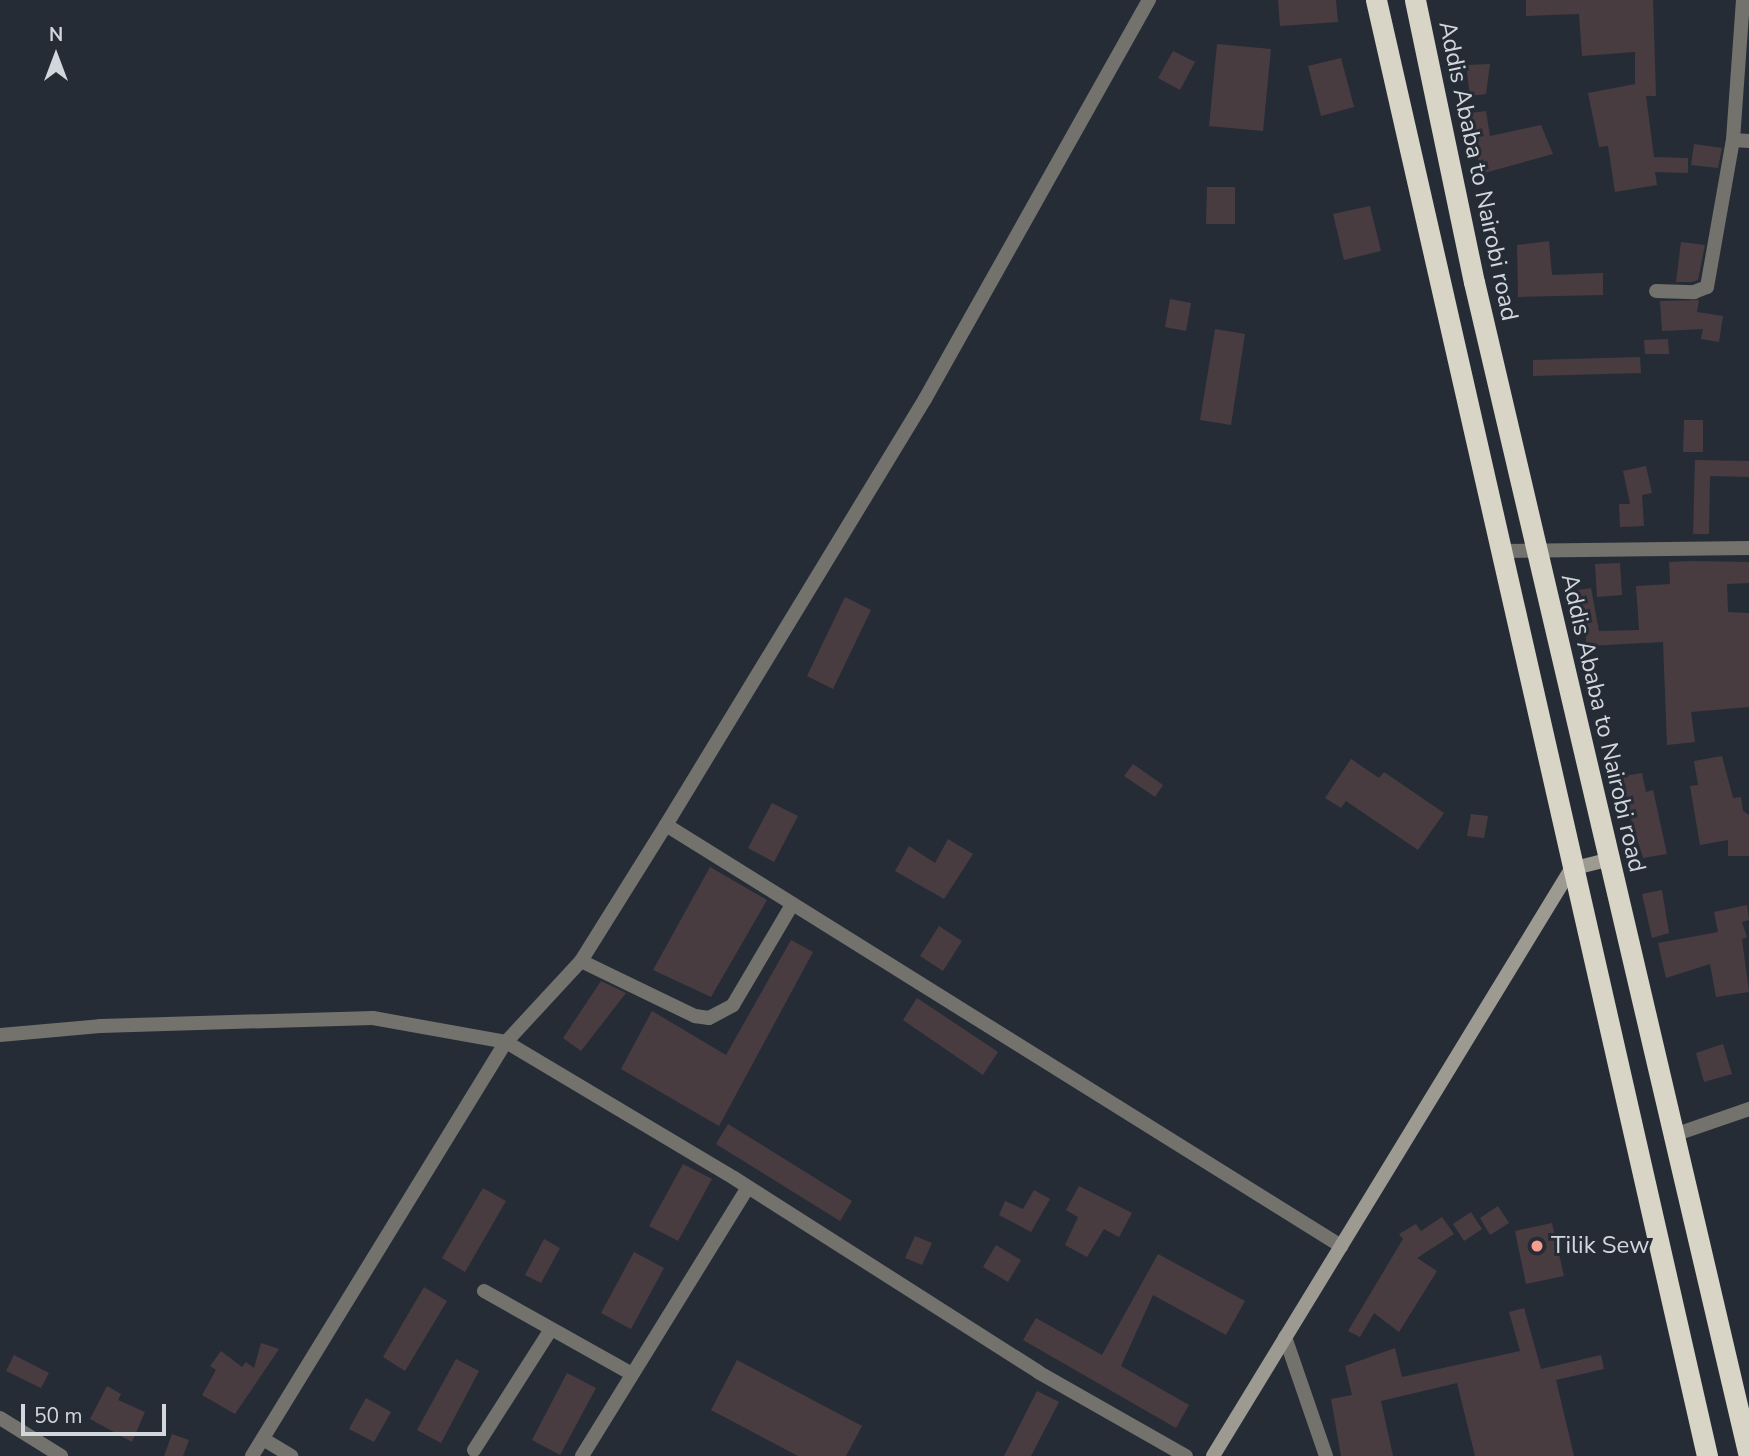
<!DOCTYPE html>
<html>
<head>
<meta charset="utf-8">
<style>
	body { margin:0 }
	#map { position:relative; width:1749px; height:1456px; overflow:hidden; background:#252c36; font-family:"Nunito Sans",sans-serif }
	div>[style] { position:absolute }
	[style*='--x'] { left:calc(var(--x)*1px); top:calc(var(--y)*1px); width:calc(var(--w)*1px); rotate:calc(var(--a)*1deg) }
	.building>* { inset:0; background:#493c40 }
	.street>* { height:14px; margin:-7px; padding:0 7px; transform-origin:7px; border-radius:7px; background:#73726c }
	.secondary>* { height:14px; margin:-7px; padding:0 7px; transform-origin:7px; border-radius:7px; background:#9c9a91 }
	.highway>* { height:21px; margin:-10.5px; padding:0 10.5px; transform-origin:10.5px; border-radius:10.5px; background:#d8d5c6 }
	.dots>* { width:19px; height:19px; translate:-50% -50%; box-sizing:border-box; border:4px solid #252c36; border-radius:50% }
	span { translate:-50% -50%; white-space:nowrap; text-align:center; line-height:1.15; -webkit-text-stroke:6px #252c36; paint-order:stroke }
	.street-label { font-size:24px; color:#d3d7dd }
	.poi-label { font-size:24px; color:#d3d7dd }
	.left { translate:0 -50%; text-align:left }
	.north { position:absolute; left:21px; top:21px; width:70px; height:70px; -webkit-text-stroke:5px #252c36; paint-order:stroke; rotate:0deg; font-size:19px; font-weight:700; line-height:28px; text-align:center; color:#d3d7dd }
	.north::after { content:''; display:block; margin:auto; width:24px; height:32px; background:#d3d7dd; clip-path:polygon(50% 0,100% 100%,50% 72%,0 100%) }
	.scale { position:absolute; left:21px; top:1404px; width:145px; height:32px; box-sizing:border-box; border:4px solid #d3d7dd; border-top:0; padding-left:9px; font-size:21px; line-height:24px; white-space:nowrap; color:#d3d7dd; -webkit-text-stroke:5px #252c36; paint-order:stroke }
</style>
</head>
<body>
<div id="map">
	<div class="building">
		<div style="clip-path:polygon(1278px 0,1336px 0,1338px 22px,1280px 26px)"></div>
		<div style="clip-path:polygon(1526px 0,1653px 0,1656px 96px,1646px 96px,1654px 157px,1688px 158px,1688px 173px,1655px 172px,1657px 185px,1615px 192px,1608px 146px,1599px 147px,1588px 93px,1635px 84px,1635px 52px,1582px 56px,1579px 14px,1526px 16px)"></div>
		<div style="clip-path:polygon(1217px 44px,1271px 49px,1263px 131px,1209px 126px)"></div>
		<div style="clip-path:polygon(1173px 51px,1195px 62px,1180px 90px,1158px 78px)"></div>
		<div style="clip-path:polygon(1341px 58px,1354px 107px,1321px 116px,1308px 66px)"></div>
		<div style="clip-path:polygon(1490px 64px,1486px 94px,1470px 96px,1466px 65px)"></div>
		<div style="clip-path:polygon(1486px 111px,1490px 136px,1541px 125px,1553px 154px,1481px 174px,1469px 113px)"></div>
		<div style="clip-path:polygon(1694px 144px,1722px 148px,1718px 168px,1691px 165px)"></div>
		<div style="clip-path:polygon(1207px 187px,1235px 187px,1235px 224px,1206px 224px)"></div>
		<div style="clip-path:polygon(1370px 206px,1381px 251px,1344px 260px,1333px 214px)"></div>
		<div style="clip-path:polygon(1549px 241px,1552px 275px,1603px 273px,1603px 295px,1518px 297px,1517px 245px)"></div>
		<div style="clip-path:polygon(1681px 242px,1705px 245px,1698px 280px,1692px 282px,1676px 282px)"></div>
		<div style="clip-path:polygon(1170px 299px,1191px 303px,1186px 331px,1165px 327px)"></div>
		<div style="clip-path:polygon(1699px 300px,1697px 312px,1723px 316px,1719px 342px,1701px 339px,1703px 329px,1662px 331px,1660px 301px)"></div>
		<div style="clip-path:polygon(1215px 329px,1245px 334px,1231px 425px,1200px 420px)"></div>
		<div style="clip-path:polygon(1668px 339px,1669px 354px,1645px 354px,1644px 340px)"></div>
		<div style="clip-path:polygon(1640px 357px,1641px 373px,1533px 376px,1533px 360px)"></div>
		<div style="clip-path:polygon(1684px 420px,1703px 420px,1703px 452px,1683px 452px)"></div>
		<div style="clip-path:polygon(1695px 460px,1749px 461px,1749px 477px,1710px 476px,1709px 534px,1693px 534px)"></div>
		<div style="clip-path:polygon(1646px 466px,1652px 493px,1642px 495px,1644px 526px,1620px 527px,1619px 504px,1630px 504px,1623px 471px)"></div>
		<div style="clip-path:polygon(1693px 561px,1749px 562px,1749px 583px,1727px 584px,1728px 612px,1749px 613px,1749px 707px,1691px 712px,1695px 742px,1667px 745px,1663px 642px,1586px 646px,1585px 608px,1575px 609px,1572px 591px,1591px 588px,1599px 631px,1639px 630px,1636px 586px,1670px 584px,1669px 562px)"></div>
		<div style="clip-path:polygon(1620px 563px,1622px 595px,1597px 597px,1595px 564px)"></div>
		<div style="clip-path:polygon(845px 597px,871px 610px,833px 689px,807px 676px)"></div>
		<div style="clip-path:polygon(1722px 756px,1733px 798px,1741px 797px,1743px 811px,1749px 815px,1749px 856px,1728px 856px,1728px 840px,1700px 845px,1690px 786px,1698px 785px,1694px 761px)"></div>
		<div style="clip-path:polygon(1351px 759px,1379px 778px,1384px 772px,1444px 813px,1418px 850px,1346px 801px,1341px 808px,1325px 798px)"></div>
		<div style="clip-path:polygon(1133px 764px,1163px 785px,1155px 797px,1124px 776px)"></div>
		<div style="clip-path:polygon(1642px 773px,1646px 792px,1653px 790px,1667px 854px,1643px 858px,1618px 777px)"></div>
		<div style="clip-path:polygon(772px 803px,798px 816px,774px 862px,748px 848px)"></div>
		<div style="clip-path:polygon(1471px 814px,1488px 816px,1484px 838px,1467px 836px)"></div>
		<div style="clip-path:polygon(948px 839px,973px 854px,944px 899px,895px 871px,909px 846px,935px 863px)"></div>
		<div style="clip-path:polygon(710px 867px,767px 900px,711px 997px,653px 970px)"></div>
		<div style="clip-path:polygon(1662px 890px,1669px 933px,1652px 938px,1642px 894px)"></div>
		<div style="clip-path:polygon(1747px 905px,1749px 920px,1742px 922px,1747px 937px,1742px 939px,1749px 992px,1716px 997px,1710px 964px,1666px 978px,1658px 943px,1718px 932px,1714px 912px)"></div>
		<div style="clip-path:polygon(939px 926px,962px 941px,943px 971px,920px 956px)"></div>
		<div style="clip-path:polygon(791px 940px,813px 952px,719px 1126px,621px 1069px,652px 1011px,726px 1055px)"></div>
		<div style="clip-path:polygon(601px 981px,626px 993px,581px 1051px,563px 1038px)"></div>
		<div style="clip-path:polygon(917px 998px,998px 1052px,983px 1075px,903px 1020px)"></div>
		<div style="clip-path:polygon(1723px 1044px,1732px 1074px,1704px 1082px,1696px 1053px)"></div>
		<div style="clip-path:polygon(728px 1124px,852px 1201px,840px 1221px,716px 1144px)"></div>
		<div style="clip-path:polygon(683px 1164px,712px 1179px,678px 1241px,649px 1226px)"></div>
		<div style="clip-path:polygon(1079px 1186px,1132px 1213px,1119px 1237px,1104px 1229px,1087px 1257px,1065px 1245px,1078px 1217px,1066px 1210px)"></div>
		<div style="clip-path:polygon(483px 1188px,506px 1201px,465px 1272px,442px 1258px)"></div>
		<div style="clip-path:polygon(1034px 1190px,1050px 1199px,1031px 1232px,999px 1215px,1005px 1201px,1023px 1209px)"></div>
		<div style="clip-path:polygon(1498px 1206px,1509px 1223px,1490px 1235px,1480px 1218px)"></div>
		<div style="clip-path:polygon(1471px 1212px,1482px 1229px,1464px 1241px,1453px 1224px)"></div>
		<div style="clip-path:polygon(1442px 1217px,1454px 1234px,1417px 1258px,1437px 1271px,1399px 1332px,1374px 1313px,1360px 1337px,1348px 1331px,1403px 1239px,1399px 1234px,1416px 1224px,1421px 1231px)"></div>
		<div style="clip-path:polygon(1552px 1223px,1564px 1276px,1526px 1284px,1515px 1231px)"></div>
		<div style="clip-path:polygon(915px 1236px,932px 1243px,922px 1265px,905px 1258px)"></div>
		<div style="clip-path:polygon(544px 1239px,560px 1248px,541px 1283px,525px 1275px)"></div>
		<div style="clip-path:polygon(996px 1245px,1021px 1260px,1008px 1282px,983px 1267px)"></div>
		<div style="clip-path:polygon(634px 1252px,664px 1268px,631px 1329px,601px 1313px)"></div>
		<div style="clip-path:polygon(1158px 1254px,1245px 1301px,1226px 1335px,1153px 1295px,1121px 1366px,1189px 1405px,1176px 1428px,1023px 1340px,1036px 1318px,1102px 1355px)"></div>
		<div style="clip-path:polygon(424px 1287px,447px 1301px,405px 1371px,383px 1357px)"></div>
		<div style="clip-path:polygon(1524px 1308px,1541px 1369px,1601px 1355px,1604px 1369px,1556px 1380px,1574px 1456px,1475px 1456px,1457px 1383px,1381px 1401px,1393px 1456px,1341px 1456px,1331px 1399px,1352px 1395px,1345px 1366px,1395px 1348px,1402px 1377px,1520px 1351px,1509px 1312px)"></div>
		<div style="clip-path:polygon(261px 1343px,279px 1349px,235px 1414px,202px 1395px,216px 1370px,210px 1366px,221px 1351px,242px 1367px,246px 1362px,254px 1368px)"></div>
		<div style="clip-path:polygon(14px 1355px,49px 1373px,41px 1388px,6px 1371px)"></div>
		<div style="clip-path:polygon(456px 1359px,479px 1371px,441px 1443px,417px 1430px)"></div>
		<div style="clip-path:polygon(737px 1360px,862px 1426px,846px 1456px,798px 1456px,711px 1410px)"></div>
		<div style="clip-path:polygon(567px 1373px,596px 1388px,560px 1455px,532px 1440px)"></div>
		<div style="clip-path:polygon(107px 1386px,121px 1394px,118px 1400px,145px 1412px,132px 1442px,90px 1419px)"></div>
		<div style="clip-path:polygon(1037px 1391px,1059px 1402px,1031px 1456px,1004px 1456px)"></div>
		<div style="clip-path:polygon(366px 1398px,391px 1412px,374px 1442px,349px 1429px)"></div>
		<div style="clip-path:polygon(172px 1434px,189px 1440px,183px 1456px,164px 1456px)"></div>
	</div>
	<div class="street">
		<div style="--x:1743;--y:0;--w:140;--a:94.1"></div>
		<div style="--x:1733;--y:140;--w:16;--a:4"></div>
		<div style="--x:1656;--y:291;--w:38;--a:2"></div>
		<div style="--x:1694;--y:292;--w:14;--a:-21"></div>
		<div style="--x:1707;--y:287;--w:149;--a:-80"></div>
		<div style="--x:1500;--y:551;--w:249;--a:-0.7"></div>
		<div style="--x:666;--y:825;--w:796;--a:31.95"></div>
		<div style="--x:581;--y:961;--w:127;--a:25.8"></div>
		<div style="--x:695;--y:1016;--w:14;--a:8"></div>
		<div style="--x:709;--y:1018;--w:27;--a:-28"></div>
		<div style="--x:733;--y:1005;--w:116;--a:-59.5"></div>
		<div style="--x:0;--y:1035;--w:100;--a:-5.1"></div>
		<div style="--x:100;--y:1026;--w:273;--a:-1.7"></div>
		<div style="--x:373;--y:1018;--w:135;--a:10.2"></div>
		<div style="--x:506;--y:1042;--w:265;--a:30.8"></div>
		<div style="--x:734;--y:1178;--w:361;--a:32.5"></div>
		<div style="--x:1038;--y:1372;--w:170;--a:29.6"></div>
		<div style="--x:1671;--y:1136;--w:83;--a:-19.1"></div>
		<div style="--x:484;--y:1291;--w:170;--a:29.3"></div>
		<div style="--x:1285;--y:1337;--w:126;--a:71"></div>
		<div style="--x:0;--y:1418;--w:72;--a:31.9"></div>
		<div style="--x:263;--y:1439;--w:33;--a:31"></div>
		<div style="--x:474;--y:1450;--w:143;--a:-57.5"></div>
		<div style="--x:252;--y:1456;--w:486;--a:-58.5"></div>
		<div style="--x:506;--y:1042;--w:110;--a:-47.2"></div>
		<div style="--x:581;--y:961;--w:160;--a:-58"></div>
		<div style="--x:666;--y:825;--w:499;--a:-58.7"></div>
		<div style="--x:925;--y:399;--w:458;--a:-60.7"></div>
		<div style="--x:582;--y:1456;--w:316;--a:-58.3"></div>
	</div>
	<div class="secondary">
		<div style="--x:1213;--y:1456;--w:688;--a:-58.62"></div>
		<div style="--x:1571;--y:869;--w:38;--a:-14"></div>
	</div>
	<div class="highway">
		<div style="--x:1376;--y:0;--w:1493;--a:77.19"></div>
		<div style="--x:1415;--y:0;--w:288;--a:78.2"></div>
		<div style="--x:1474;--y:282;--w:1206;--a:76.82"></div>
	</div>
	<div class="dots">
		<div style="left:1537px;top:1246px;background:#f59d8f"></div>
	</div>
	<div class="street-label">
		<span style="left:1478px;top:171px;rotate:78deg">Addis Ababa to Nairobi road</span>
		<span style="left:1603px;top:723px;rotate:77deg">Addis Ababa to Nairobi road</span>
	</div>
	<div class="poi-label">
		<span class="left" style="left:1551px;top:1246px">Tilik Sew</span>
	</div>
	<div class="north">N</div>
	<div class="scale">50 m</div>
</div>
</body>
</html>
